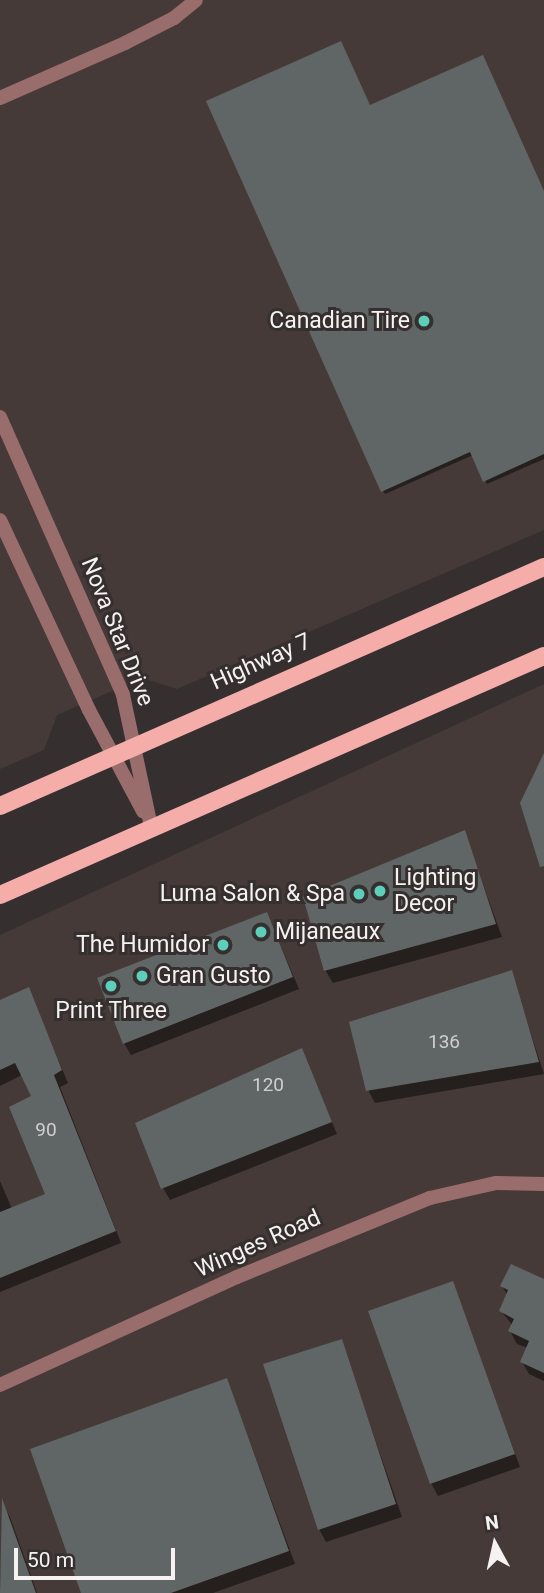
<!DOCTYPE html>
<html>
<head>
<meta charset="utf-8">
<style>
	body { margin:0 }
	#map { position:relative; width:544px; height:1593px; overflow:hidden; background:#352f2f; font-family:Roboto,sans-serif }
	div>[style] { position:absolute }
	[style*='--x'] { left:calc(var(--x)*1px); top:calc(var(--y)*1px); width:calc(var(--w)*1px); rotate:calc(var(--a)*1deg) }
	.built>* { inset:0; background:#463a39 }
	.shadow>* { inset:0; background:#0007 }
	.building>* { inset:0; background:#606665 }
	.street>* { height:14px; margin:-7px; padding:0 7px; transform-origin:7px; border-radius:7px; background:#996d6b }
	.primary>* { height:18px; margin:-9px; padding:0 9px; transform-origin:9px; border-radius:9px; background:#f5adaa }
	.dots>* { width:19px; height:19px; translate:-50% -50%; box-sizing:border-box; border:4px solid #352f2f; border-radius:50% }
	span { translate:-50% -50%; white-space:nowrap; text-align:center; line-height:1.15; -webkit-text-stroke:6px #352f2f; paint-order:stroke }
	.number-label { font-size:19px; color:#d0cfcf }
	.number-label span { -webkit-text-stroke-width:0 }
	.poi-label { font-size:23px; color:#f6f2f2 }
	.right { translate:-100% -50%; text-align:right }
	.left { translate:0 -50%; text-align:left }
	.street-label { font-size:23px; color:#f6f2f2 }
	.north { position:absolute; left:460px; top:1509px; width:70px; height:70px; -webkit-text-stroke:5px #352f2f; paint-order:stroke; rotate:352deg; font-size:19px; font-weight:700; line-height:28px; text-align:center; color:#f6f2f2 }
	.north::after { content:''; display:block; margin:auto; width:24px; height:32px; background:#f6f2f2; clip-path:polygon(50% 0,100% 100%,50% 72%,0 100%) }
	.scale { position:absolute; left:14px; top:1548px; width:161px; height:32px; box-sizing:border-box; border:4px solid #f6f2f2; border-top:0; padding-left:9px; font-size:21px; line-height:24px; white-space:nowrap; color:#f6f2f2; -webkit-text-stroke:5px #352f2f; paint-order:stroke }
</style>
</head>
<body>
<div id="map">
	<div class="built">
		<div style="clip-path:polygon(0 0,544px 0,544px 530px,177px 689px,142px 678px,57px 715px,44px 750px,0 769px)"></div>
		<div style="clip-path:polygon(544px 684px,544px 1593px,0 1593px,0 935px)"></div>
	</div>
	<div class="shadow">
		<div style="clip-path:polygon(370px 107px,544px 195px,544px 459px,487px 484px,473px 455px,385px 494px,383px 491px)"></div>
		<div style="clip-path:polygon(464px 832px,502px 937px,333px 983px,325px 970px)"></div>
		<div style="clip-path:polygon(267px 914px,299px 989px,131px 1055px,124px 1043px)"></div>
		<div style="clip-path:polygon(511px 972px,544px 1074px,375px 1103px,368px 1090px)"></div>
		<div style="clip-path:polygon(28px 989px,68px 1083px,60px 1087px,121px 1243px,0 1292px,0 1181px,12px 1209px,48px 1195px,33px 1097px,22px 1075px,0 1086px,0 1002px)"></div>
		<div style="clip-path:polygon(301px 1050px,337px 1134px,170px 1200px,163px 1188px)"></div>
		<div style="clip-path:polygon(544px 1281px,544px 1381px,529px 1374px,522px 1362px,528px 1348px,517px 1344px,510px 1331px,513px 1326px,501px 1311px,508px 1296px,502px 1286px)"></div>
		<div style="clip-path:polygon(452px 1283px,520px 1467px,438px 1496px,431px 1483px)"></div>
		<div style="clip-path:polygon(341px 1341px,402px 1517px,326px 1542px,319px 1529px)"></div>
		<div style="clip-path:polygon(227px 1380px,295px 1564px,213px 1593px,83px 1593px)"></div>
		<div style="clip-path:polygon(3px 1505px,10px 1517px,37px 1593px,0 1593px)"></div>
	</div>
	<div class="building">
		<div style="clip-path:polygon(341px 41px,370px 105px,483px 55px,544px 191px,544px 454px,483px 482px,470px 452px,381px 492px,206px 101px)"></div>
		<div style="clip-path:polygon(544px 753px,544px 866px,540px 867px,520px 803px)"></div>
		<div style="clip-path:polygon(465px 830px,496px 924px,324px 971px,303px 897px)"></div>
		<div style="clip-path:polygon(267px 912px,293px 977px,123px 1044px,97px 978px)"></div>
		<div style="clip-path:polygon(512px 970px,539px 1062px,366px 1091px,349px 1022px)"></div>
		<div style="clip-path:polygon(29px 987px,62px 1070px,54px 1075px,116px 1231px,0 1278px,0 1212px,45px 1194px,9px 1107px,31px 1096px,15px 1063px,0 1070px,0 1000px)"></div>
		<div style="clip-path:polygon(302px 1048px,332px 1122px,161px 1189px,135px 1123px)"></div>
		<div style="clip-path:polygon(511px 1264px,544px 1279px,544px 1373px,520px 1362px,529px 1341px,508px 1331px,514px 1319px,499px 1311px,508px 1290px,500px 1286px)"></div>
		<div style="clip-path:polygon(453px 1281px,515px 1454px,430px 1484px,368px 1311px)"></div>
		<div style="clip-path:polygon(342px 1339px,396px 1504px,318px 1530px,263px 1364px)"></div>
		<div style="clip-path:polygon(227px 1378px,289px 1551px,171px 1593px,81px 1593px,30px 1449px)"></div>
		<div style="clip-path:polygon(2px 1498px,36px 1593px,0 1593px)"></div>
	</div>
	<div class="street">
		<div style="--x:0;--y:98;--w:137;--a:-23.7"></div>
		<div style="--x:125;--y:43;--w:55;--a:-27"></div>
		<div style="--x:174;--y:18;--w:28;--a:-39"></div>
		<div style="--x:0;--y:417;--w:304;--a:66.1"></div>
		<div style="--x:123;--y:695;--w:135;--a:78"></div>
		<div style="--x:0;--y:520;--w:210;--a:64.9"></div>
		<div style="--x:89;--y:710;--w:115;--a:61.9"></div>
		<div style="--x:0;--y:1385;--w:260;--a:-24.5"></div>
		<div style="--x:237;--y:1277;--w:209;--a:-22.3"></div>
		<div style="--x:430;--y:1198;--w:68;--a:-12.8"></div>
		<div style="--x:496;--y:1183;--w:48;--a:1.2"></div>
	</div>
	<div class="primary">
		<div style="--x:0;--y:806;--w:594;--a:-23.72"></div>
		<div style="--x:0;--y:895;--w:594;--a:-23.72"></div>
	</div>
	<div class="dots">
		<div style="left:424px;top:321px;background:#5dceb9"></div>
		<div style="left:380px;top:891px;background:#5dceb9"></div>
		<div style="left:359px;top:894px;background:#5dceb9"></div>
		<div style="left:261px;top:932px;background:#5dceb9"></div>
		<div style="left:223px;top:945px;background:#5dceb9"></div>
		<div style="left:142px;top:976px;background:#5dceb9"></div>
		<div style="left:111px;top:986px;background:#5dceb9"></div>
	</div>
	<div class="number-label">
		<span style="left:444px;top:1042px">136</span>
		<span style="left:268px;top:1085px">120</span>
		<span style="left:46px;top:1130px">90</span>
	</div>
	<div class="poi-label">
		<span class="right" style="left:410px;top:321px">Canadian Tire</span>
		<span class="left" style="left:394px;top:891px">Lighting<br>Decor</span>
		<span class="right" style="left:345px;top:894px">Luma Salon &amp; Spa</span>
		<span class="left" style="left:275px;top:932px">Mijaneaux</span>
		<span class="right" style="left:209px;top:945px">The Humidor</span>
		<span class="left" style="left:156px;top:976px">Gran Gusto</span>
		<span style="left:111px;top:1011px">Print Three</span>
	</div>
	<div class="street-label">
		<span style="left:117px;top:632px;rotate:68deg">Nova Star Drive</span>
		<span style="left:261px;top:662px;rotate:-24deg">Highway 7</span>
		<span style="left:258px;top:1244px;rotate:-24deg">Winges Road</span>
	</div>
	<div class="north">N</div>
	<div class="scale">50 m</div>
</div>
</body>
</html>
